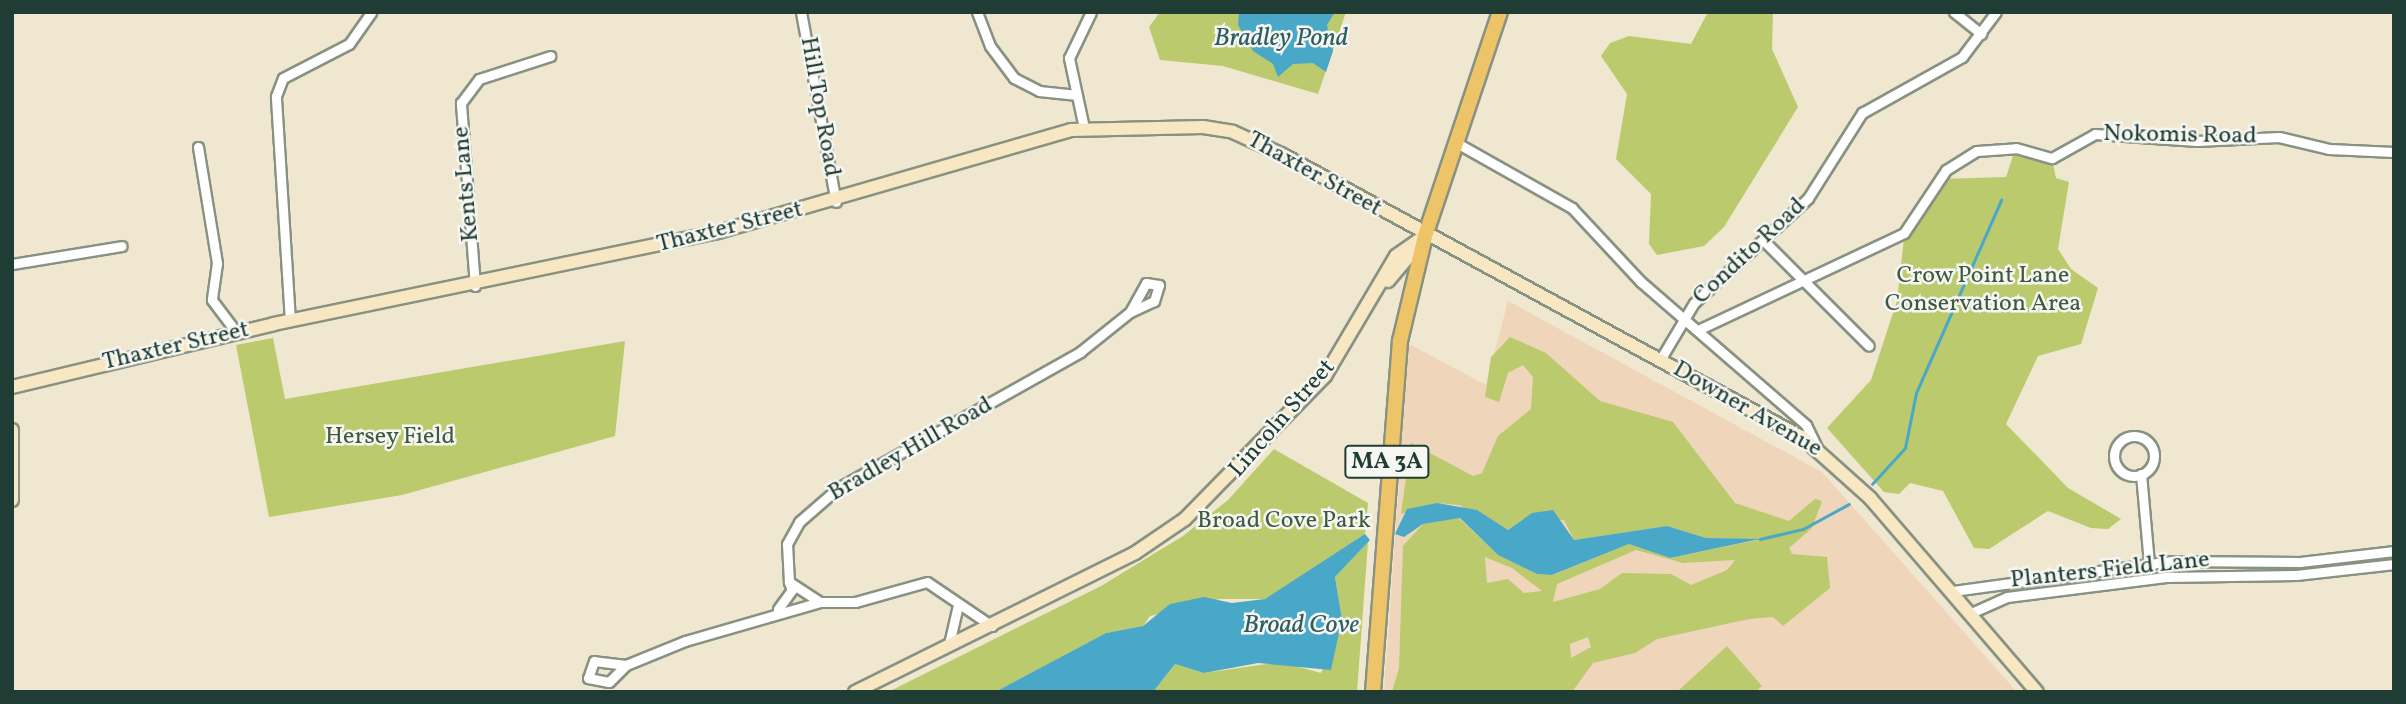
<!DOCTYPE html>
<html>
<head>
<meta charset="utf-8">
<style>
	body { margin:0 }
	#map { position:relative; width:2406px; height:704px; overflow:hidden; background:#f0e7d1; font-family:Vollkorn,serif }
	div>[style] { position:absolute }
	[style*='--x'] { left:calc(var(--x)*1px); top:calc(var(--y)*1px); width:calc(var(--w)*1px); rotate:calc(var(--a)*1deg) }
	.built>* { inset:0; background:#efd6bb }
	.green>* { inset:0; background:#baca6c }
	.water>* { inset:0; background:#49a8c8 }
	.stream>* { height:2.5px; margin:-1.25px; padding:0 1.25px; transform-origin:1.25px; border-radius:1.25px; background:#49a8c8 }
	.roads { filter:drop-shadow(2px 0 #889282) drop-shadow(-2px 0 #889282) drop-shadow(0 2px #889282) drop-shadow(0 -2px #889282) }
	.street>* { height:9px; margin:-4.5px; padding:0 4.5px; transform-origin:4.5px; border-radius:4.5px; background:#fff }
	.street>.ring { margin:-4.5px; padding:0; box-sizing:content-box; background:none; border:9px solid #fff; border-radius:50% }
	.secondary>* { height:12px; margin:-6px; padding:0 6px; transform-origin:6px; border-radius:6px; background:#f8e7c3 }
	.primary>* { height:14px; margin:-7px; padding:0 7px; transform-origin:7px; border-radius:7px; background:#eec469 }
	span { translate:-50% -50%; white-space:nowrap; text-align:center; line-height:1.15; -webkit-text-stroke:5px #f6f6f2; paint-order:stroke }
	.shield-label span { padding:2px 5px; background:#f6f6f2; border:2px solid; border-radius:5px; -webkit-text-stroke-width:0 }
	.shield-label { font-size:23px; color:#1f3d34; font-weight:700 }
	.street-label { font-size:24px; color:#1f3d34 }
	.park-label { font-size:24px; color:#3e593f }
	.water-label { font-size:26px; color:#2c5d60; font-style:italic }
	.frame { position:absolute; inset:0; border:14px solid #1f3d34; pointer-events:none }
</style>
</head>
<body>
<div id="map">
	<div class="built">
		<div style="clip-path:polygon(1508px 301px,1822px 472px,2017px 692px,1384px 692px,1409px 344px,1486px 385px)"></div>
	</div>
	<div class="green">
		<div style="clip-path:polygon(1160px 12px,1346px 12px,1318px 94px,1223px 66px,1160px 60px,1149px 27px)"></div>
		<div style="clip-path:polygon(1708px 12px,1773px 12px,1772px 49px,1798px 107px,1724px 227px,1704px 246px,1657px 255px,1649px 244px,1651px 194px,1616px 159px,1627px 94px,1601px 56px,1610px 43px,1629px 36px,1691px 44px)"></div>
		<div style="clip-path:polygon(2014px 153px,2053px 164px,2056px 178px,2069px 182px,2058px 249px,2071px 269px,2098px 288px,2081px 344px,2038px 356px,2006px 424px,2068px 488px,2121px 519px,2108px 529px,2091px 528px,2048px 511px,1989px 549px,1974px 548px,1943px 491px,1910px 483px,1899px 494px,1884px 492px,1827px 428px,1871px 380px,1897px 301px,1904px 238px,1940px 179px,2006px 177px)"></div>
		<div style="clip-path:polygon(evenodd,1510px 337px,1546px 353px,1600px 401px,1673px 422px,1735px 503px,1789px 521px,1815px 499px,1822px 501px,1812px 528px,1789px 548px,1792px 554px,1827px 557px,1830px 588px,1783px 626px,1773px 617px,1749px 619px,1657px 639px,1635px 653px,1593px 663px,1572px 692px,1392px 692px,1399px 668px,1403px 546px,1423px 524px,1459px 518px,1498px 555px,1537px 574px,1553px 575px,1629px 544px,1670px 558px,1758px 540px,1706px 538px,1667px 526px,1574px 540px,1564px 520px,1523px 519px,1508px 530px,1459px 505px,1437px 503px,1401px 514px,1411px 443px,1473px 476px,1482px 473px,1498px 436px,1531px 409px,1533px 377px,1523px 365px,1508px 373px,1499px 402px,1485px 397px,1491px 357px,1510px 337px,1636px 550px,1683px 563px,1735px 560px,1727px 570px,1691px 585px,1671px 574px,1622px 573px,1600px 589px,1553px 602px,1557px 584px,1636px 550px,1510px 337px,1485px 557px,1512px 568px,1542px 591px,1524px 593px,1508px 579px,1487px 583px,1485px 557px,1510px 337px,1588px 637px,1591px 647px,1571px 658px,1570px 644px,1588px 637px)"></div>
		<div style="clip-path:polygon(273px 338px,285px 399px,625px 341px,615px 436px,402px 495px,269px 517px,236px 345px)"></div>
		<div style="clip-path:polygon(1274px 449px,1368px 503px,1365px 534px,1292px 586px,1265px 599px,1219px 599px,1150px 616px,1143px 626px,1106px 633px,995px 692px,888px 692px,1101px 586px,1183px 536px,1228px 500px)"></div>
		<div style="clip-path:polygon(1368px 542px,1357px 692px,1153px 692px,1175px 664px,1204px 673px,1280px 662px,1321px 673px,1342px 619px,1335px 577px)"></div>
		<div style="clip-path:polygon(1727px 646px,1762px 686px,1755px 692px,1677px 692px)"></div>
	</div>
	<div class="water">
		<div style="clip-path:polygon(1239px 12px,1335px 12px,1327px 25px,1333px 51px,1326px 72px,1313px 63px,1293px 64px,1278px 77px,1273px 64px,1253px 51px,1238px 25px)"></div>
		<div style="clip-path:polygon(1437px 503px,1477px 510px,1508px 530px,1532px 513px,1553px 510px,1574px 540px,1667px 526px,1706px 538px,1760px 539px,1670px 558px,1629px 544px,1552px 575px,1537px 574px,1498px 555px,1460px 518px,1423px 524px,1404px 537px,1395px 534px,1407px 509px)"></div>
		<div style="clip-path:polygon(1365px 534px,1370px 540px,1335px 577px,1342px 619px,1331px 670px,1258px 663px,1204px 673px,1175px 664px,1153px 692px,995px 692px,1106px 633px,1143px 626px,1170px 604px,1204px 597px,1232px 603px,1265px 599px)"></div>
	</div>
	<div class="stream">
		<div style="--x:1872;--y:484;--w:49;--a:-47.5"></div>
		<div style="--x:1905;--y:448;--w:56;--a:-78.7"></div>
		<div style="--x:1916;--y:393;--w:211;--a:-66.2"></div>
		<div style="--x:1760;--y:539;--w:44;--a:-13.1"></div>
		<div style="--x:1803;--y:529;--w:52;--a:-28.5"></div>
	</div>
	<div class="roads">
		<div class="street">
			<div style="--x:801;--y:12;--w:193;--a:79.6"></div>
			<div style="--x:977;--y:12;--w:36;--a:69"></div>
			<div style="--x:990;--y:46;--w:40;--a:53"></div>
			<div style="--x:1014;--y:78;--w:28;--a:27"></div>
			<div style="--x:1039;--y:91;--w:36;--a:6"></div>
			<div style="--x:1954;--y:12;--w:35;--a:39"></div>
			<div style="--x:1084;--y:128;--w:72;--a:-102.1"></div>
			<div style="--x:1069;--y:58;--w:51;--a:-64.4"></div>
			<div style="--x:1455;--y:142;--w:134;--a:29.4"></div>
			<div style="--x:1572;--y:208;--w:100;--a:47"></div>
			<div style="--x:1640;--y:281;--w:220;--a:40.9"></div>
			<div style="--x:1806;--y:425;--w:25;--a:64"></div>
			<div style="--x:198;--y:147;--w:118;--a:80.7"></div>
			<div style="--x:217;--y:263;--w:37;--a:98"></div>
			<div style="--x:212;--y:300;--w:41;--a:52.9"></div>
			<div style="--x:1764;--y:241;--w:148;--a:45"></div>
			<div style="--x:12;--y:264;--w:111;--a:-9.3"></div>
			<div style="--x:475;--y:286;--w:184;--a:-94.4"></div>
			<div style="--x:461;--y:103;--w:30;--a:-53"></div>
			<div style="--x:479;--y:79;--w:75;--a:-17.9"></div>
			<div style="--x:290;--y:321;--w:225;--a:-93.6"></div>
			<div style="--x:276;--y:96;--w:19;--a:-69"></div>
			<div style="--x:283;--y:78;--w:74;--a:-27.3"></div>
			<div style="--x:349;--y:44;--w:39;--a:-55"></div>
			<div style="--x:1700;--y:329;--w:225;--a:-25.2"></div>
			<div style="--x:1904;--y:233;--w:76;--a:-56.3"></div>
			<div style="--x:1946;--y:170;--w:36;--a:-32"></div>
			<div style="--x:1977;--y:151;--w:39;--a:-4"></div>
			<div style="--x:2016;--y:148;--w:37;--a:16"></div>
			<div style="--x:2052;--y:158;--w:49;--a:-29.2"></div>
			<div style="--x:2095;--y:134;--w:102;--a:3.9"></div>
			<div style="--x:2197;--y:141;--w:82;--a:-2.8"></div>
			<div style="--x:2279;--y:137;--w:51;--a:13.5"></div>
			<div style="--x:2329;--y:149;--w:65;--a:2.6"></div>
			<div style="--x:1660;--y:360;--w:66;--a:-59.2"></div>
			<div style="--x:1694;--y:303;--w:155;--a:-42.6"></div>
			<div style="--x:1808;--y:198;--w:101;--a:-57.6"></div>
			<div style="--x:1862;--y:113;--w:115;--a:-29.2"></div>
			<div style="--x:1962;--y:57;--w:56;--a:-52.9"></div>
			<div class="ring" style="left:2114px;top:436px;width:31px;height:31px"></div>
			<div style="--x:2141;--y:474;--w:90;--a:84.9"></div>
			<div style="--x:1953;--y:591;--w:221;--a:-7.8"></div>
			<div style="--x:2172;--y:561;--w:128;--a:0.4"></div>
			<div style="--x:2300;--y:562;--w:95;--a:-6.7"></div>
			<div style="--x:778;--y:609;--w:24;--a:-54"></div>
			<div style="--x:792;--y:590;--w:9;--a:-111"></div>
			<div style="--x:1971;--y:613;--w:39;--a:-24"></div>
			<div style="--x:2007;--y:597;--w:160;--a:-7.2"></div>
			<div style="--x:2166;--y:577;--w:130;--a:-0.9"></div>
			<div style="--x:2296;--y:575;--w:99;--a:-6.4"></div>
			<div style="--x:992;--y:626;--w:78;--a:-145.9"></div>
			<div style="--x:927;--y:582;--w:75;--a:164.5"></div>
			<div style="--x:855;--y:602;--w:35;--a:180"></div>
			<div style="--x:820;--y:602;--w:37;--a:-147"></div>
			<div style="--x:789;--y:582;--w:38;--a:-93"></div>
			<div style="--x:787;--y:544;--w:25;--a:-61"></div>
			<div style="--x:799;--y:522;--w:52;--a:-41.1"></div>
			<div style="--x:838;--y:488;--w:278;--a:-29.3"></div>
			<div style="--x:1080;--y:352;--w:64;--a:-38.7"></div>
			<div style="--x:1130;--y:312;--w:33;--a:-61"></div>
			<div style="--x:1146;--y:283;--w:13;--a:9"></div>
			<div style="--x:1159;--y:285;--w:17;--a:107"></div>
			<div style="--x:1154;--y:301;--w:26;--a:155"></div>
			<div style="--x:949;--y:644;--w:39;--a:-77"></div>
			<div style="--x:626;--y:665;--w:32;--a:-173"></div>
			<div style="--x:594;--y:661;--w:18;--a:109"></div>
			<div style="--x:588;--y:678;--w:21;--a:11"></div>
			<div style="--x:609;--y:682;--w:24;--a:-45"></div>
			<div style="--x:626;--y:665;--w:64;--a:-22.1"></div>
			<div style="--x:685;--y:641;--w:141;--a:-16.1"></div>
		</div>
		<div class="secondary">
			<div style="--x:1388;--y:281;--w:51;--a:-49.8"></div>
			<div style="--x:12;--y:387;--w:269;--a:-13.5"></div>
			<div style="--x:274;--y:324;--w:453;--a:-11.7"></div>
			<div style="--x:718;--y:232;--w:367;--a:-16.1"></div>
			<div style="--x:1071;--y:130;--w:132;--a:-1.3"></div>
			<div style="--x:1203;--y:127;--w:30;--a:9"></div>
			<div style="--x:1233;--y:132;--w:55;--a:24.7"></div>
			<div style="--x:1283;--y:155;--w:592;--a:28.56"></div>
			<div style="--x:1803;--y:438;--w:90;--a:41.8"></div>
			<div style="--x:1870;--y:498;--w:256;--a:49.3"></div>
			<div style="--x:12;--y:430;--w:70;--a:90"></div>
			<div style="--x:855;--y:692;--w:313;--a:-26.4"></div>
			<div style="--x:1135;--y:553;--w:60;--a:-34.2"></div>
			<div style="--x:1185;--y:519;--w:200;--a:-45.6"></div>
			<div style="--x:1325;--y:376;--w:139;--a:-59.4"></div>
			<div style="--x:1396;--y:256;--w:35;--a:-35"></div>
		</div>
		<div class="primary">
			<div style="--x:1373;--y:692;--w:352;--a:-85.6"></div>
			<div style="--x:1400;--y:341;--w:108;--a:-76.6"></div>
			<div style="--x:1425;--y:236;--w:236;--a:-71.5"></div>
		</div>
	</div>
	<div class="shield-label">
		<span style="left:1387px;top:462px">MA 3A</span>
	</div>
	<div class="street-label">
		<span style="left:819px;top:107px;rotate:80deg">Hill Top Road</span>
		<span style="left:2180px;top:136px;rotate:1deg">Nokomis Road</span>
		<span style="left:1314px;top:175px;rotate:29deg">Thaxter Street</span>
		<span style="left:467px;top:184px;rotate:-95deg">Kents Lane</span>
		<span style="left:730px;top:228px;rotate:-14deg">Thaxter Street</span>
		<span style="left:1750px;top:252px;rotate:-43deg">Condito Road</span>
		<span style="left:176px;top:347px;rotate:-13deg">Thaxter Street</span>
		<span style="left:1747px;top:410px;rotate:30deg">Downer Avenue</span>
		<span style="left:1283px;top:419px;rotate:-49deg">Lincoln Street</span>
		<span style="left:911px;top:450px;rotate:-30deg">Bradley Hill Road</span>
		<span style="left:2110px;top:571px;rotate:-6deg">Planters Field Lane</span>
	</div>
	<div class="park-label">
		<span style="left:1983px;top:291px">Crow Point Lane<br>Conservation Area</span>
		<span style="left:390px;top:438px">Hersey Field</span>
		<span style="left:1284px;top:522px">Broad Cove Park</span>
	</div>
	<div class="water-label">
		<span style="left:1281px;top:39px">Bradley Pond</span>
		<span style="left:1301px;top:626px">Broad Cove</span>
	</div>
	<div class="frame"></div>
</div>
</body>
</html>
